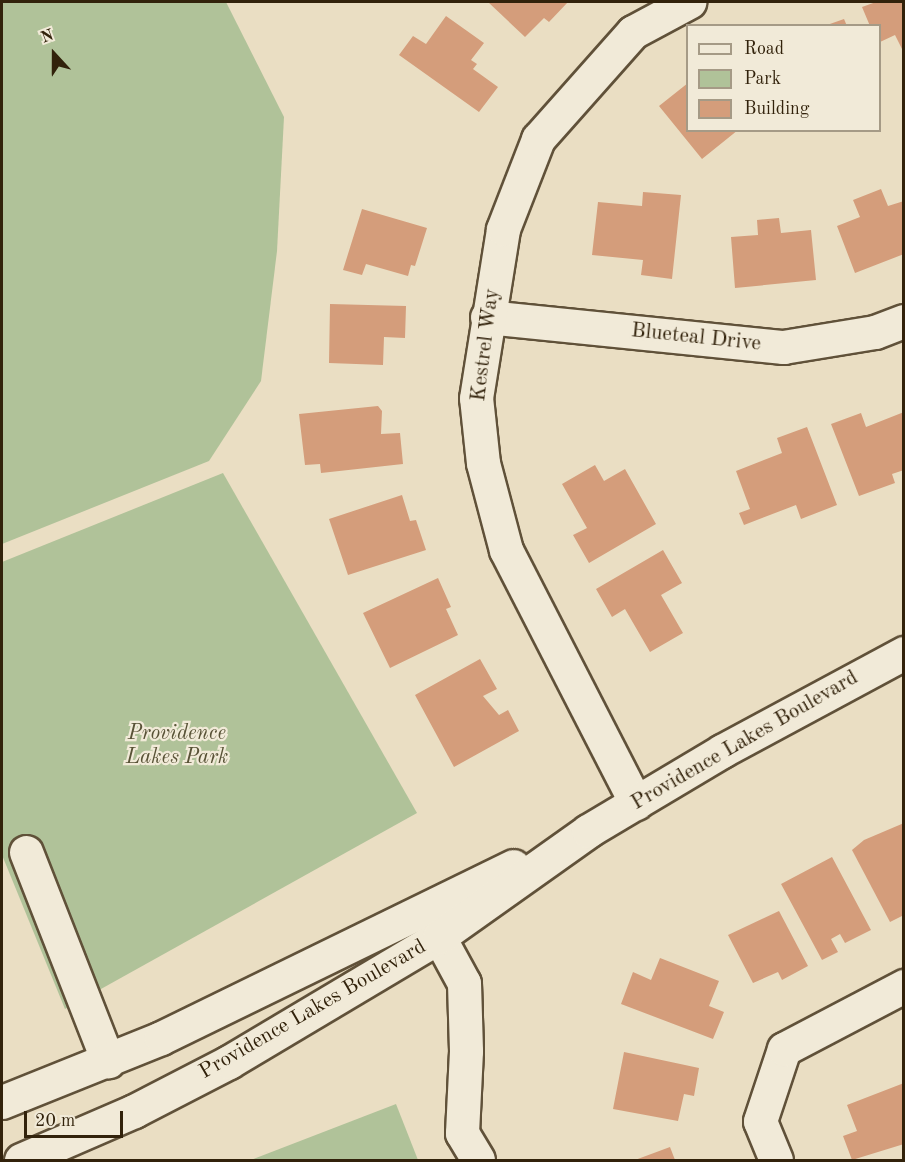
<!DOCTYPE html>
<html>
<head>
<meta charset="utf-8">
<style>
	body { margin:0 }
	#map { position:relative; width:905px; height:1162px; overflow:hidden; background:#eadec3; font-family:"Old Standard TT",serif }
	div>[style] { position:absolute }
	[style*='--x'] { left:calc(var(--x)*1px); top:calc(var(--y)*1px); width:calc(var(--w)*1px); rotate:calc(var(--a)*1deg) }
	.green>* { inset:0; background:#b0c299 }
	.building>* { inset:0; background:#d49d7b }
	.roads { filter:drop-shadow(2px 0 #605139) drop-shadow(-2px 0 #605139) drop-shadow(0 2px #605139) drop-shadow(0 -2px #605139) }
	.minor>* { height:33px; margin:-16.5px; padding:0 16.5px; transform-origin:16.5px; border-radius:16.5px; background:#f1ead8 }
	span { translate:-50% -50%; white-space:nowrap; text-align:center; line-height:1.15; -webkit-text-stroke:4.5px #f1ead8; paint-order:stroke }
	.street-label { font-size:21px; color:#32220b }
	.park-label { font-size:21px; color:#585236; font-style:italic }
	.frame { position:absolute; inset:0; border:3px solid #32220b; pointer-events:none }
	.legend { position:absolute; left:686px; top:24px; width:195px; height:108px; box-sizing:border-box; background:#f1ead8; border:2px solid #a59a86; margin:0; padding:8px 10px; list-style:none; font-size:18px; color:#32220b }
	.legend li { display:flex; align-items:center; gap:12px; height:30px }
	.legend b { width:30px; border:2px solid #a59a86 }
	.north { position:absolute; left:24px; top:24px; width:60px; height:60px; -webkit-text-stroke:4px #f1ead8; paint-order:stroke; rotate:339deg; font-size:16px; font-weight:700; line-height:24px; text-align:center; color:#32220b }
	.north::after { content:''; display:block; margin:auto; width:21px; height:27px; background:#32220b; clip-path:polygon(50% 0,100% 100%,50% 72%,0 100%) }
	.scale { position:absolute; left:24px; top:1111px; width:99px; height:27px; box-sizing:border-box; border:3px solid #32220b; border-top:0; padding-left:8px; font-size:18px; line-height:21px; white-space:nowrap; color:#32220b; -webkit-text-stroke:4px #f1ead8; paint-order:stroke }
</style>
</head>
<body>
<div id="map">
	<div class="green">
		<div style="clip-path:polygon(2px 2px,226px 2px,284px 117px,277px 251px,261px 381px,209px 461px,2px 544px)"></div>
		<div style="clip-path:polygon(223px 473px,417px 813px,65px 1009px,2px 855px,2px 562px)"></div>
		<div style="clip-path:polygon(396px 1104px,418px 1160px,251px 1160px)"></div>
	</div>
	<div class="building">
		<div style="clip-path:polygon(488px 2px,568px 2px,549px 22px,544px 18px,525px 37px)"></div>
		<div style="clip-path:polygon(876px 2px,904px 2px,904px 53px,895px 35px,880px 42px,880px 26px,870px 26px,862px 7px)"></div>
		<div style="clip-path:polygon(446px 16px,484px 43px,471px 60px,477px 64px,473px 69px,498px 87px,479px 112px,399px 55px,413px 36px,426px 44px)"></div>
		<div style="clip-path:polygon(844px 19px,847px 26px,827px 26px,827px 25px)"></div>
		<div style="clip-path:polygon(688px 83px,688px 130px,738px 130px,702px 159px,659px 106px)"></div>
		<div style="clip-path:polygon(881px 189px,888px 206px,904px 201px,904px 254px,855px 273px,837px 226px,860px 217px,853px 200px)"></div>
		<div style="clip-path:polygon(643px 192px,681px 195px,672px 279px,641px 275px,643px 260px,592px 255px,598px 202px,642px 206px)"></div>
		<div style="clip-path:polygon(362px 209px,427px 228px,415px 266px,411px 265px,408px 276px,366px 264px,362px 275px,343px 270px)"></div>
		<div style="clip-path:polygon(779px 218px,781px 233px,811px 230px,816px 280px,735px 288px,731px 237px,758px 235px,757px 220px)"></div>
		<div style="clip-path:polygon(330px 304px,406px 306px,405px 338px,384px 337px,383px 365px,329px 363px)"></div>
		<div style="clip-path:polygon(378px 406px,382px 411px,381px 434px,400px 433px,403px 464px,321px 473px,320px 464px,305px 465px,299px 414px)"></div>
		<div style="clip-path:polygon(904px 412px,904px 470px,892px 474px,895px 483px,859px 496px,831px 424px,861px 413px,866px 427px)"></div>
		<div style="clip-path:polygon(807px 427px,837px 505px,801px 519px,796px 505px,744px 525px,739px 513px,750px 509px,736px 471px,782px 453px,777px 438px)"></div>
		<div style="clip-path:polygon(595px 465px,604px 481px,625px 469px,656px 524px,589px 563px,573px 535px,587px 528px,562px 484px)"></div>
		<div style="clip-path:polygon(402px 495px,410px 521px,416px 520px,426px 550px,348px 575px,329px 519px)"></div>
		<div style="clip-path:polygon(663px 550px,682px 583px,661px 595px,683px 633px,650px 652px,625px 609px,612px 617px,596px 589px)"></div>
		<div style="clip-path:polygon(438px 578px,451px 607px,446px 609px,458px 635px,390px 668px,363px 613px)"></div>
		<div style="clip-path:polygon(480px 659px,497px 689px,483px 696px,499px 715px,508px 710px,519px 731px,454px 767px,415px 695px)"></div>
		<div style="clip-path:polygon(904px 823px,904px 915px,890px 922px,852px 850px,864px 840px)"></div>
		<div style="clip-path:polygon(832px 857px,871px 930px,845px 943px,840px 934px,831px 939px,838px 952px,822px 960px,781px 884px)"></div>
		<div style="clip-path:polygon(779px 911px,808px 966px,782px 980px,778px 972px,753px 983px,728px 935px)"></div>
		<div style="clip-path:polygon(660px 958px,719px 981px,709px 1006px,724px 1012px,713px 1039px,621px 1004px,633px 972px,651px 980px)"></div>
		<div style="clip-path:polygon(624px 1052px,699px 1068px,694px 1096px,684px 1094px,678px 1121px,613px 1109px)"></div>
		<div style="clip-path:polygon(904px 1083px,904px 1144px,852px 1160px,843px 1136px,857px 1131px,847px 1105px)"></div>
		<div style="clip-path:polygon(670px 1147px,675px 1160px,635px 1160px)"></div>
	</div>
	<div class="roads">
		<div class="minor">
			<div style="--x:487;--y:317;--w:298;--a:5.8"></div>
			<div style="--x:783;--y:347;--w:93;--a:-9.3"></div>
			<div style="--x:875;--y:332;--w:31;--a:-21"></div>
			<div style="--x:636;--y:803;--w:284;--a:-117.2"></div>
			<div style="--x:506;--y:550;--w:90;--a:-104.8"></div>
			<div style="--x:483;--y:463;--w:65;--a:-96.1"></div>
			<div style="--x:476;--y:398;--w:171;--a:-80.9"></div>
			<div style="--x:503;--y:229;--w:97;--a:-68.7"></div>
			<div style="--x:538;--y:139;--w:143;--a:-48.4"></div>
			<div style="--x:633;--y:32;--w:64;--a:-28.2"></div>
			<div style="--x:26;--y:852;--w:225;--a:68.6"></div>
			<div style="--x:439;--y:937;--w:52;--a:61.5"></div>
			<div style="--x:464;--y:983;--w:68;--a:88.3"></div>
			<div style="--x:466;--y:1051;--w:82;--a:92.8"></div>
			<div style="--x:462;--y:1133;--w:31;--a:59"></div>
			<div style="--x:2;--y:1102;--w:171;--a:-21.9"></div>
			<div style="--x:161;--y:1038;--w:392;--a:-26"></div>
			<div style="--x:21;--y:1160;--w:123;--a:-23.4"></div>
			<div style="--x:134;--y:1111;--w:107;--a:-27.3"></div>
			<div style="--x:229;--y:1062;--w:244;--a:-30.8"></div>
			<div style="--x:439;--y:937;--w:183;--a:-35.4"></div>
			<div style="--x:588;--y:831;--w:156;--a:-30.8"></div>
			<div style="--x:722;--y:751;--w:207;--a:-28.3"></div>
			<div style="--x:776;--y:1160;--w:42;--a:-112.3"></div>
			<div style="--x:760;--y:1121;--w:76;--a:-71.6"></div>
			<div style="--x:784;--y:1049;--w:136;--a:-27.7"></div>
		</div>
	</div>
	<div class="street-label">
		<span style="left:696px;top:338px;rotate:6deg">Blueteal Drive</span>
		<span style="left:486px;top:345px;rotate:-83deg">Kestrel Way</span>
		<span style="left:745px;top:741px;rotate:-30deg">Providence Lakes Boulevard</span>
		<span style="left:313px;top:1010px;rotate:-30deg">Providence Lakes Boulevard</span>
	</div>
	<div class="park-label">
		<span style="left:177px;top:746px">Providence<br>Lakes Park</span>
	</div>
	<div class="frame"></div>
	<ul class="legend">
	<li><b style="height:8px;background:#f1ead8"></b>Road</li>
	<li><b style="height:16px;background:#b0c299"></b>Park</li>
	<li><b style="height:16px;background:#d49d7b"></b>Building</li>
	</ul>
	<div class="north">N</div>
	<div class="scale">20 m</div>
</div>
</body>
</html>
